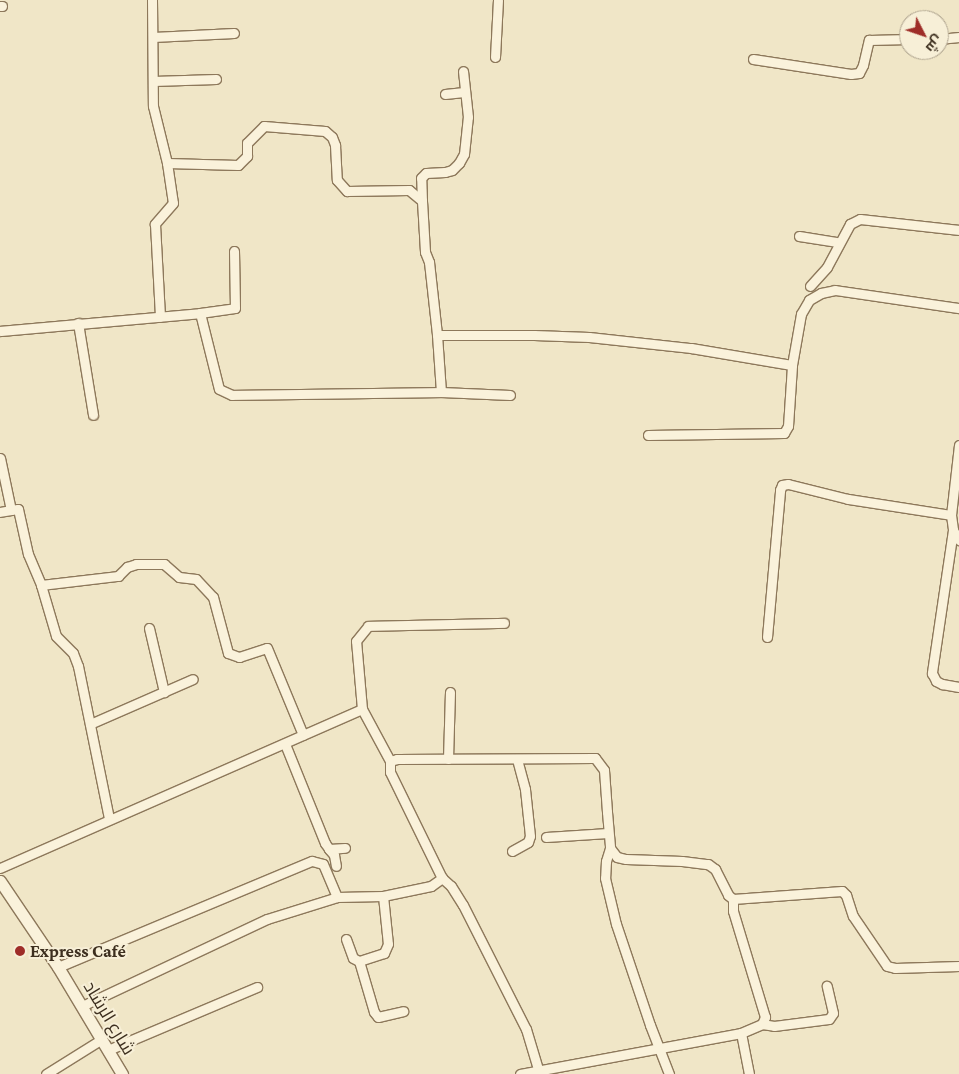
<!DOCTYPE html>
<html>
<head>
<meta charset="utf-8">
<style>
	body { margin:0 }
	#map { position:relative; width:959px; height:1074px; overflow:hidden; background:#f0e6c7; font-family:"Crimson Pro",Cairo,serif }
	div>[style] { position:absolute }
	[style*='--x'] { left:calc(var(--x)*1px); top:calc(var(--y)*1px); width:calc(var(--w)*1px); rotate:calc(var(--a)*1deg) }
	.roads { filter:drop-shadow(1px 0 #8d785b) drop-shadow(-1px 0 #8d785b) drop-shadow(0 1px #8d785b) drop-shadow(0 -1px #8d785b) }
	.minor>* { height:9px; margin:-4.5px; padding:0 4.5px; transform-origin:4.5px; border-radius:4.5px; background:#faf2db }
	.tertiary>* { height:11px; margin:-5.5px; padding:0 5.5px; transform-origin:5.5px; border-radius:5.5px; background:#faf2db }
	.dots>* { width:14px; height:14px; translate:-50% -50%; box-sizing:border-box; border:2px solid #f7efd7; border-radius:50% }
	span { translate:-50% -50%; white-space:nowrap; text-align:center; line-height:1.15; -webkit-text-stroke:4px #f7efd7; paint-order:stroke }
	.poi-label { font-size:18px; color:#3d2f1f; font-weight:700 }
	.left { translate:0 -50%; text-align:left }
	.street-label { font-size:18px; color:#3d2f1f }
	.north { position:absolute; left:899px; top:10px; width:50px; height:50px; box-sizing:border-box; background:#f7efd7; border:1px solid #ada28d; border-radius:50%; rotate:131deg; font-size:14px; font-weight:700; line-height:20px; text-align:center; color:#3d2f1f }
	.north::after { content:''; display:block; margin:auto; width:18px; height:22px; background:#9e2d28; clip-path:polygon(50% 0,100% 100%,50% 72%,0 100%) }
</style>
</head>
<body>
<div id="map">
	<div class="roads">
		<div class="minor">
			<div style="--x:152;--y:0;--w:106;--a:89.5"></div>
			<div style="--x:153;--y:106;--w:59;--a:76.2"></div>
			<div style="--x:167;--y:163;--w:40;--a:81.5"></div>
			<div style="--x:173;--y:203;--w:28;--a:131"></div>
			<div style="--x:155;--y:224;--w:93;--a:86.9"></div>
			<div style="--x:0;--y:6;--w:2;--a:0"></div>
			<div style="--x:153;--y:37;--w:81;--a:-2.8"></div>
			<div style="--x:939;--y:39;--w:20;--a:-6"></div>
			<div style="--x:495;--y:57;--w:57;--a:-87"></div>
			<div style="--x:753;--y:59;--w:99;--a:8.7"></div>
			<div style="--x:851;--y:74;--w:8;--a:-7"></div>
			<div style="--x:859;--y:73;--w:9;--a:-63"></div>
			<div style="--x:863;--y:65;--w:26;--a:-77"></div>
			<div style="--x:869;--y:40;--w:40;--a:-1.4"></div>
			<div style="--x:153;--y:81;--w:63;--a:-1.8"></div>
			<div style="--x:445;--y:94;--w:19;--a:-6"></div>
			<div style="--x:167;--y:163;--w:71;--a:1.6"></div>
			<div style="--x:238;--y:165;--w:13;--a:-45"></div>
			<div style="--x:247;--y:156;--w:13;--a:-90"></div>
			<div style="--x:247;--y:143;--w:24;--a:-45"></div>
			<div style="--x:264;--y:126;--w:61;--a:4.7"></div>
			<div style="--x:325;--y:131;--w:9;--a:41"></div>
			<div style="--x:332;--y:137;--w:9;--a:69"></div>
			<div style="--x:335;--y:145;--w:35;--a:87"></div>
			<div style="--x:337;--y:180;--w:15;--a:48"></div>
			<div style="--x:347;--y:191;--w:62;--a:-0.9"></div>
			<div style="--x:409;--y:190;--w:17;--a:40"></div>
			<div style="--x:422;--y:201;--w:51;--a:86.6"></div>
			<div style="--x:425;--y:252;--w:11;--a:68"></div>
			<div style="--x:429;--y:262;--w:73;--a:83.7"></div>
			<div style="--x:422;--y:201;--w:23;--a:-92"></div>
			<div style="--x:421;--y:178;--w:7;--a:-45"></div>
			<div style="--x:426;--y:173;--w:19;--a:-3"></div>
			<div style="--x:445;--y:172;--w:7;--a:-16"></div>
			<div style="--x:452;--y:170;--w:10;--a:-45"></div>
			<div style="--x:459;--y:163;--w:10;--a:-61"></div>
			<div style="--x:464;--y:154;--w:37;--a:-84"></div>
			<div style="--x:468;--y:117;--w:46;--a:-96.2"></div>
			<div style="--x:799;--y:236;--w:39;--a:9"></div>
			<div style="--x:810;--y:286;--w:25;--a:-48"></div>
			<div style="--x:827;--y:267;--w:49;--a:-61.9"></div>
			<div style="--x:850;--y:224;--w:11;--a:-27"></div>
			<div style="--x:860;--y:219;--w:100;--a:6.3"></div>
			<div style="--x:200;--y:313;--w:35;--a:-8"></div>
			<div style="--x:235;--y:308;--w:57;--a:-91"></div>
			<div style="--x:78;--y:323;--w:93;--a:80.7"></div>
			<div style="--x:0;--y:331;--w:201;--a:-5.1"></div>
			<div style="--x:200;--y:313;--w:78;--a:76"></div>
			<div style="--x:219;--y:389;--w:14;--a:25"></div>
			<div style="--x:232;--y:395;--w:209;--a:-0.8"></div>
			<div style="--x:441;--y:392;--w:57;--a:-94"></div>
			<div style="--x:437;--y:335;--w:97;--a:0"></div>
			<div style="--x:534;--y:335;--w:55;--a:2.1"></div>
			<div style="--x:589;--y:337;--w:103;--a:6.2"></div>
			<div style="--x:691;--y:348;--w:102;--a:9.6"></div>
			<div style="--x:792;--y:365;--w:52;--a:-80"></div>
			<div style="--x:801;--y:314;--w:16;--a:-60"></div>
			<div style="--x:809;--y:300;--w:14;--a:-30"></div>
			<div style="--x:821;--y:293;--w:14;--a:-12"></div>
			<div style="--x:835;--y:290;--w:125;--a:8.3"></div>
			<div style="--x:441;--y:392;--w:69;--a:2.5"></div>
			<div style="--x:648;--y:435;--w:136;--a:-0.8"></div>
			<div style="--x:784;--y:433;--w:8;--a:-60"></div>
			<div style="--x:788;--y:426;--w:61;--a:-86.2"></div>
			<div style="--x:959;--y:445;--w:70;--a:96.5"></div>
			<div style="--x:951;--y:515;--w:15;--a:82"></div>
			<div style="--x:953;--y:530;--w:12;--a:59"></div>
			<div style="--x:0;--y:458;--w:53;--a:78.1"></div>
			<div style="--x:11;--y:510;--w:11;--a:170"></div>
			<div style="--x:11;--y:510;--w:7;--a:-8"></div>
			<div style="--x:18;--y:509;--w:46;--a:77.5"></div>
			<div style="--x:28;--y:554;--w:34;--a:67"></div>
			<div style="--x:41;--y:585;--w:53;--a:73.6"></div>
			<div style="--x:56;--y:636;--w:24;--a:45"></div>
			<div style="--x:73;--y:653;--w:14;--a:69"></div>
			<div style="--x:78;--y:666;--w:156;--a:78.5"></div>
			<div style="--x:953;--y:530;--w:145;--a:98.4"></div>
			<div style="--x:932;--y:673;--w:9;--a:63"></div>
			<div style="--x:936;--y:681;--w:7;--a:27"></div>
			<div style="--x:942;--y:684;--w:17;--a:10"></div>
			<div style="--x:41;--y:585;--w:78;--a:-6.7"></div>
			<div style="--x:118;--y:576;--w:13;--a:-45"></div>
			<div style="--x:127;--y:567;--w:9;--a:-18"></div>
			<div style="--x:136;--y:564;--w:28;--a:0"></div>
			<div style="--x:164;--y:564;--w:20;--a:41"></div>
			<div style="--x:179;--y:577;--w:17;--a:7"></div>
			<div style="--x:196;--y:579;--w:25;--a:47"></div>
			<div style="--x:213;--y:597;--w:58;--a:75"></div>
			<div style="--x:228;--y:653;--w:12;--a:20"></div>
			<div style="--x:239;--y:657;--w:29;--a:-18"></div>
			<div style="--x:267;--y:648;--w:94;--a:67.5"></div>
			<div style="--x:149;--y:628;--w:66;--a:76.8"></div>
			<div style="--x:767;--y:637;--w:148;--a:-84.9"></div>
			<div style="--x:780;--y:490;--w:5;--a:-68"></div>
			<div style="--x:782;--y:485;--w:6;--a:-9"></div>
			<div style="--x:788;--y:484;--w:62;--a:14"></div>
			<div style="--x:848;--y:499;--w:104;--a:8.8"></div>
			<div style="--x:362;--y:709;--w:68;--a:-95"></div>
			<div style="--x:356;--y:641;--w:19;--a:-51"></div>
			<div style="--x:368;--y:626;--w:136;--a:-1.3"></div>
			<div style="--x:90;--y:724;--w:112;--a:-23.6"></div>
			<div style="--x:285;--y:744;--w:107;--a:68"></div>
			<div style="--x:325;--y:843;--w:7;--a:56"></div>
			<div style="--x:329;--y:849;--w:16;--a:-4"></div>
			<div style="--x:448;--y:759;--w:67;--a:-88.3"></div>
			<div style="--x:390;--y:761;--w:11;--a:90"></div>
			<div style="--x:390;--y:772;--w:118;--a:63.9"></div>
			<div style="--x:442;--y:878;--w:12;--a:42"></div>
			<div style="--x:451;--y:886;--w:22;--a:58"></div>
			<div style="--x:463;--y:905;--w:139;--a:63.1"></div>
			<div style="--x:526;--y:1029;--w:42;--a:73.3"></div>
			<div style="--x:546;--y:837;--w:62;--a:-3.7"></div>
			<div style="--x:610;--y:848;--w:11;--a:52"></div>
			<div style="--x:617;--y:857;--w:9;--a:13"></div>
			<div style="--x:626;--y:859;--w:56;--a:2"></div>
			<div style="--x:682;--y:861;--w:26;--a:7"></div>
			<div style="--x:708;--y:864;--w:9;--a:36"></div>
			<div style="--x:715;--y:869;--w:29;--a:63"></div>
			<div style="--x:728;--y:895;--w:6;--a:39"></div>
			<div style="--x:733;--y:899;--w:109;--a:-4.2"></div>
			<div style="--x:842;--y:891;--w:6;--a:45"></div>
			<div style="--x:846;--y:895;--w:22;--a:72"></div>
			<div style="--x:853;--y:916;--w:60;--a:55.8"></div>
			<div style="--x:887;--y:966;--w:8;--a:14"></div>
			<div style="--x:895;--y:968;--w:64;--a:-1.8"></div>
			<div style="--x:329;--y:849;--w:8;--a:50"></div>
			<div style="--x:334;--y:855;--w:11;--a:80"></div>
			<div style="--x:512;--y:851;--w:18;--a:-29"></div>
			<div style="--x:528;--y:842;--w:6;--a:-72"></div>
			<div style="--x:530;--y:836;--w:47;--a:-96.1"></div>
			<div style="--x:525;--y:789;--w:31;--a:-105"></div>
			<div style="--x:0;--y:868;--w:395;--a:-23.7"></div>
			<div style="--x:362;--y:709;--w:59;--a:61.7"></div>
			<div style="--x:390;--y:761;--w:7;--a:-16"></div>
			<div style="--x:397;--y:759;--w:198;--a:-0.3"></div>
			<div style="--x:595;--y:758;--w:15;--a:53"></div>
			<div style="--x:604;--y:770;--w:42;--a:85.9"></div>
			<div style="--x:607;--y:812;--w:36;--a:85"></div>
			<div style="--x:610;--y:848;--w:14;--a:107"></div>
			<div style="--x:606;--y:861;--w:17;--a:93"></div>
			<div style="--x:605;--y:878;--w:47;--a:76.6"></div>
			<div style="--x:616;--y:924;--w:107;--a:71.4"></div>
			<div style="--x:650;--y:1025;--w:53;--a:68.8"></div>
			<div style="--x:383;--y:896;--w:48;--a:84.1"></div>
			<div style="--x:388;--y:944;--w:10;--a:114"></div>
			<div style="--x:384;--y:953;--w:26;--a:162"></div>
			<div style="--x:359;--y:961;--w:53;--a:73.6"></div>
			<div style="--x:374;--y:1012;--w:6;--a:51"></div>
			<div style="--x:378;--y:1017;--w:26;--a:-13"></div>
			<div style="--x:346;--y:939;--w:20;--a:70"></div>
			<div style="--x:353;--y:958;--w:7;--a:27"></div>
			<div style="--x:58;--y:967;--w:275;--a:-22.7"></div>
			<div style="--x:312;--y:861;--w:11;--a:15"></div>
			<div style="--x:323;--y:864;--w:36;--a:67"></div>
			<div style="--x:337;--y:897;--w:46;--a:-1.2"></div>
			<div style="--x:383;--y:896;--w:49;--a:-11.8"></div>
			<div style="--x:431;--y:886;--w:14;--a:-36"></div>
			<div style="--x:82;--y:1006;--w:204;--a:-25.2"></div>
			<div style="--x:267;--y:919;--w:73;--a:-17.4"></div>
			<div style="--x:762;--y:1024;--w:12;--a:9"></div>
			<div style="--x:774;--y:1026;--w:55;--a:-7.3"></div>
			<div style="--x:829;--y:1019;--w:7;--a:-56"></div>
			<div style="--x:833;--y:1013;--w:28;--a:-103"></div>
			<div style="--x:741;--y:1033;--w:42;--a:79"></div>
			<div style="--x:108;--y:1050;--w:162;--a:-22.9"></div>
			<div style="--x:46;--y:1074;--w:66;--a:-32"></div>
			<div style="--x:520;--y:1074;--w:225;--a:-10.5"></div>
			<div style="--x:741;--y:1033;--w:23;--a:-23"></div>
			<div style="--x:762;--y:1024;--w:8;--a:-67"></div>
			<div style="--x:765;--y:1017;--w:111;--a:-106.8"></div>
			<div style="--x:733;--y:911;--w:12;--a:-90"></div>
		</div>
		<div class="tertiary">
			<div style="--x:0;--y:881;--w:104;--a:56"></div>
			<div style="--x:58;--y:967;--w:125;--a:59.1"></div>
		</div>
	</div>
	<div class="dots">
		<div style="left:20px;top:951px;background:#9e2d28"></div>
	</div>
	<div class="poi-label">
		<span class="left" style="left:30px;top:951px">Express Café</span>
	</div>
	<div class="street-label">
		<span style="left:109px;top:1018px;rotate:59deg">شارع الرشاد</span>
	</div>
	<div class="north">ش</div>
</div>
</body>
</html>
